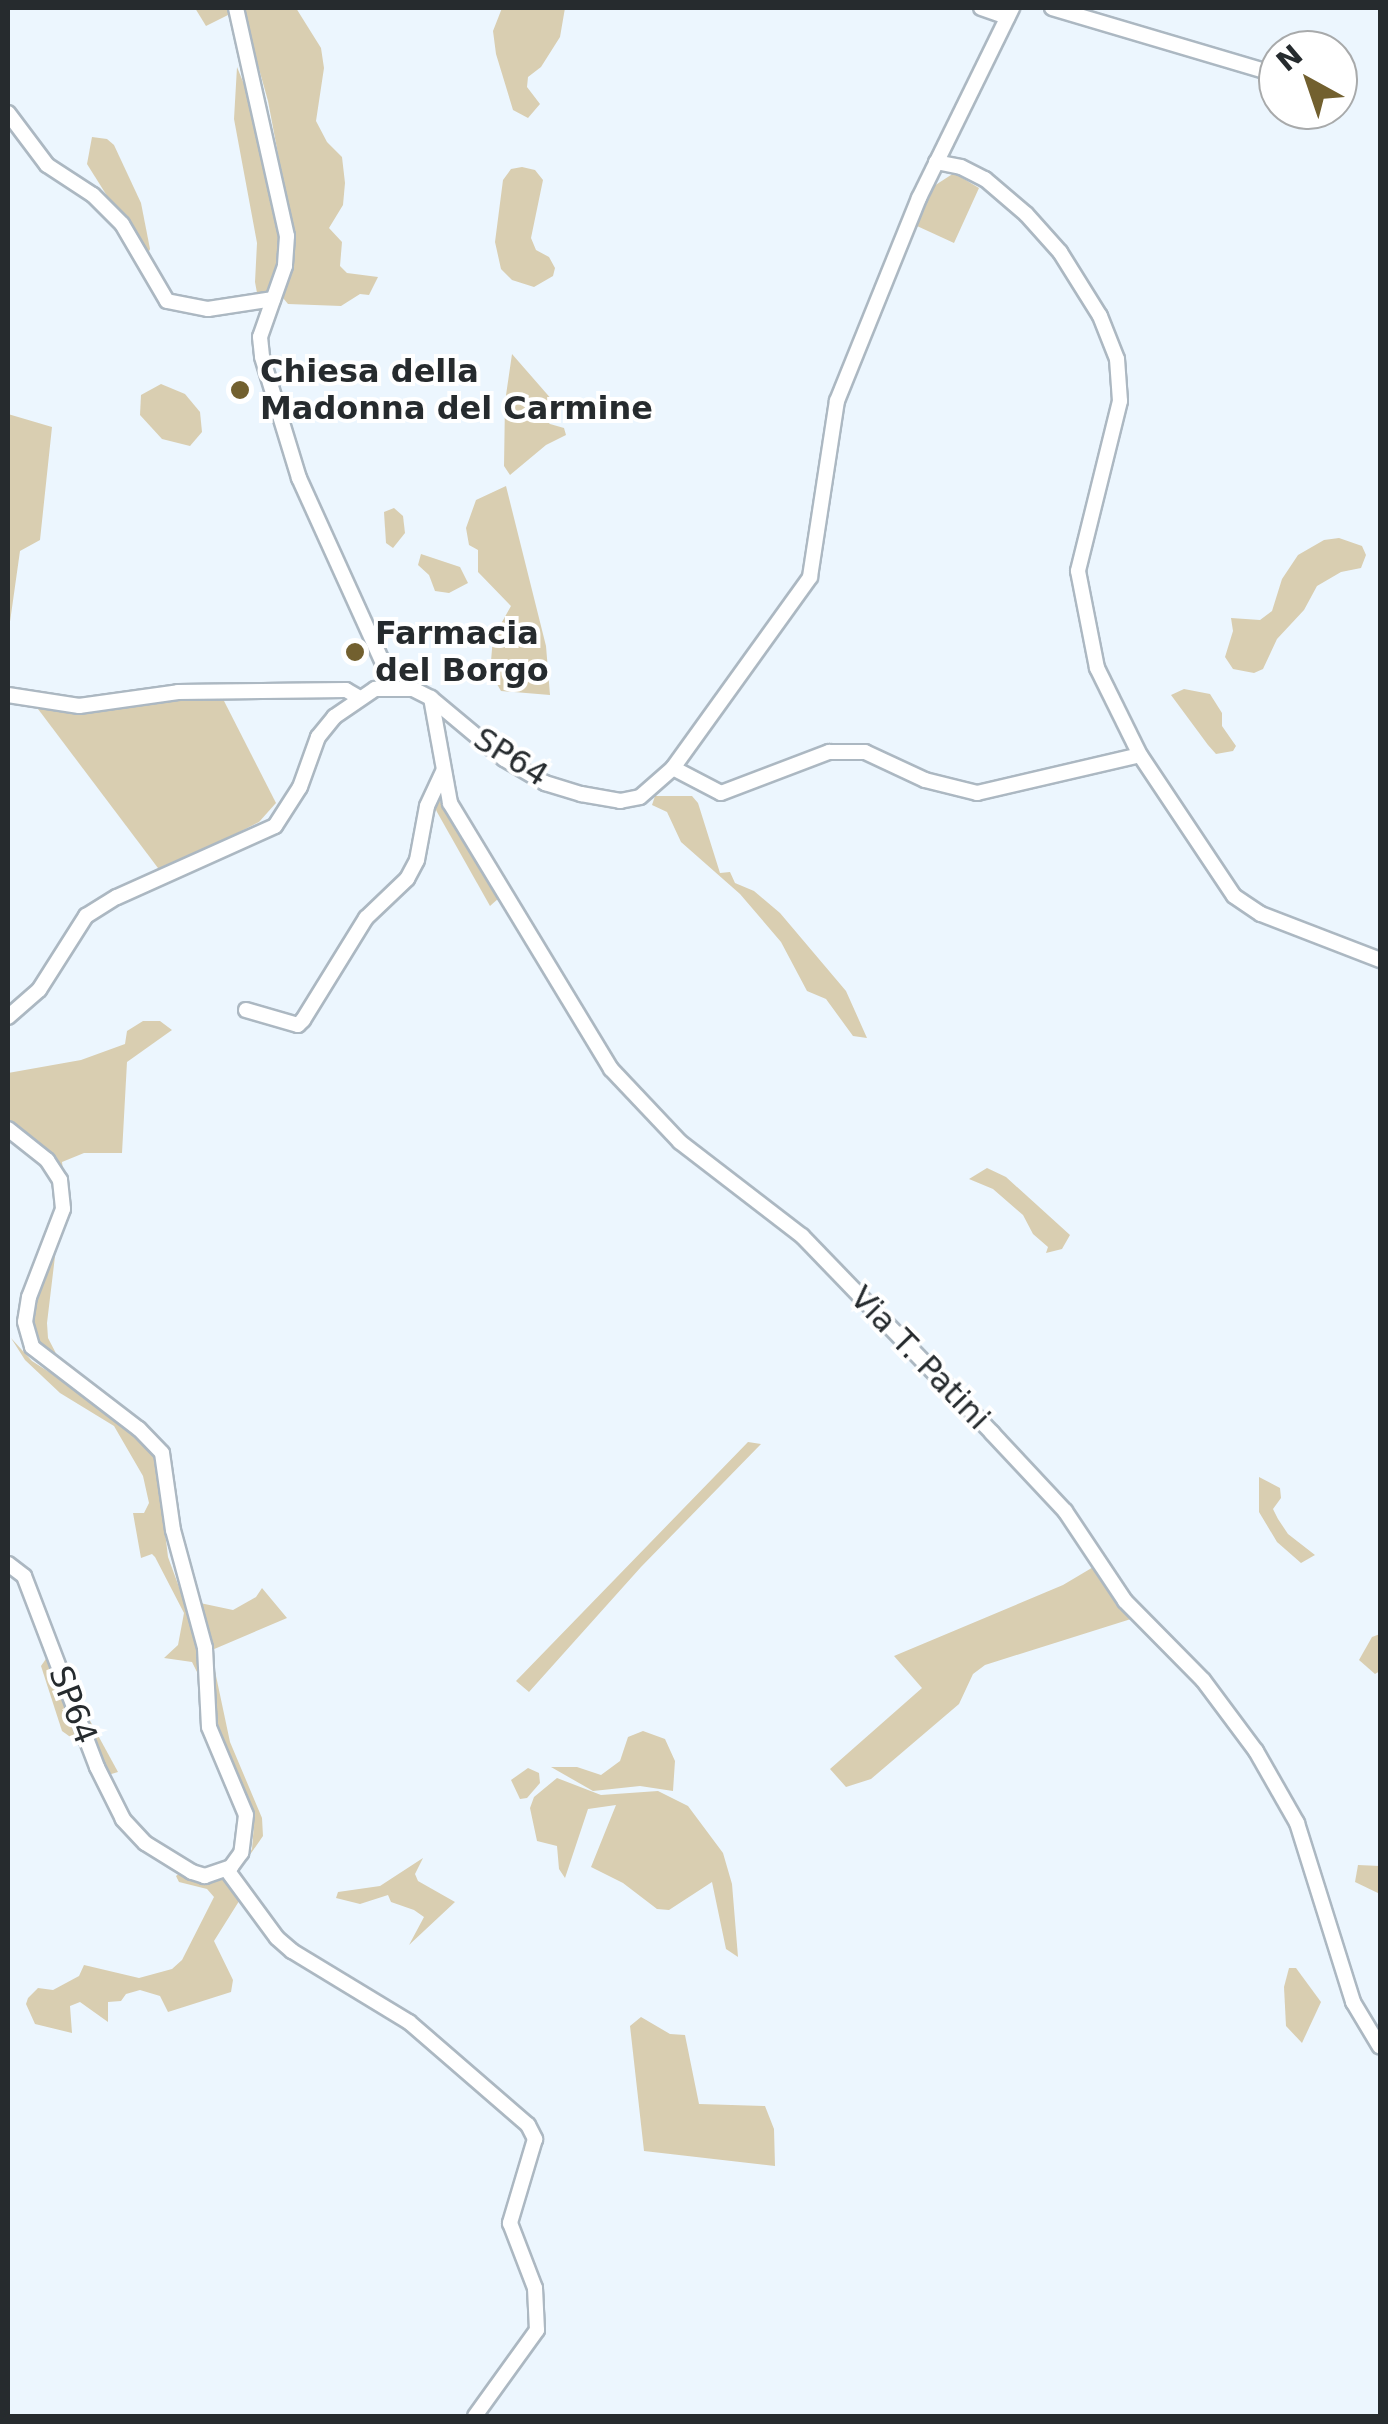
<!DOCTYPE html>
<html>
<head>
<meta charset="utf-8">
<style>
	body { margin:0 }
	#map { position:relative; width:1388px; height:2424px; overflow:hidden; background:#ecf6fe; font-family:"DejaVu Sans",sans-serif }
	div>[style] { position:absolute }
	[style*='--x'] { left:calc(var(--x)*1px); top:calc(var(--y)*1px); width:calc(var(--w)*1px); rotate:calc(var(--a)*1deg) }
	.green>* { inset:0; background:#d9ceb1 }
	.roads { filter:drop-shadow(2px 0 #acb8c2) drop-shadow(-2px 0 #acb8c2) drop-shadow(0 2px #acb8c2) drop-shadow(0 -2px #acb8c2) }
	.minor>* { height:14px; margin:-7px; padding:0 7px; transform-origin:7px; border-radius:7px; background:#fff }
	.dots>* { width:28px; height:28px; translate:-50% -50%; box-sizing:border-box; border:5px solid #fff; border-radius:50% }
	span { translate:-50% -50%; white-space:nowrap; text-align:center; line-height:1.15; -webkit-text-stroke:8px #fff; paint-order:stroke }
	.poi-label { font-size:32px; color:#262b2e; font-weight:700 }
	.left { translate:0 -50%; text-align:left }
	.street-label { font-size:32px; color:#262b2e }
	.frame { position:absolute; inset:0; border:10px solid #262b2e; pointer-events:none }
	.north { position:absolute; left:1258px; top:30px; width:100px; height:100px; box-sizing:border-box; background:#fff; border:2px solid #a8aaab; border-radius:50%; rotate:320deg; font-size:28px; font-weight:700; line-height:40px; text-align:center; color:#262b2e }
	.north::after { content:''; display:block; margin:auto; width:35px; height:45px; background:#72602f; clip-path:polygon(50% 0,100% 100%,50% 72%,0 100%) }
</style>
</head>
<body>
<div id="map">
	<div class="green">
		<div style="clip-path:polygon(195px 8px,232px 8px,234px 12px,206px 26px)"></div>
		<div style="clip-path:polygon(242px 8px,296px 8px,321px 48px,324px 68px,316px 121px,327px 142px,342px 157px,345px 183px,343px 205px,329px 228px,342px 242px,340px 266px,347px 273px,378px 277px,369px 295px,360px 294px,341px 306px,288px 304px,283px 298px,291px 223px,268px 101px)"></div>
		<div style="clip-path:polygon(502px 8px,565px 8px,560px 37px,541px 67px,528px 77px,527px 87px,540px 104px,528px 118px,513px 110px,496px 54px,493px 31px)"></div>
		<div style="clip-path:polygon(237px 67px,248px 94px,280px 239px,281px 258px,268px 293px,257px 293px,255px 282px,257px 243px,234px 119px)"></div>
		<div style="clip-path:polygon(92px 137px,107px 139px,114px 145px,141px 203px,150px 249px,146px 258px,87px 164px)"></div>
		<div style="clip-path:polygon(522px 167px,535px 170px,543px 180px,531px 238px,536px 250px,549px 257px,555px 268px,553px 276px,534px 287px,512px 280px,501px 269px,495px 242px,503px 180px,511px 169px)"></div>
		<div style="clip-path:polygon(954px 173px,979px 188px,954px 243px,917px 226px,934px 186px)"></div>
		<div style="clip-path:polygon(512px 354px,553px 401px,530px 407px,550px 424px,564px 428px,566px 435px,546px 445px,510px 475px,504px 466px,505px 402px)"></div>
		<div style="clip-path:polygon(161px 384px,185px 394px,200px 412px,202px 432px,190px 446px,162px 439px,140px 415px,141px 395px)"></div>
		<div style="clip-path:polygon(8px 414px,52px 427px,40px 540px,20px 551px,8px 636px)"></div>
		<div style="clip-path:polygon(506px 486px,546px 646px,550px 695px,501px 691px,490px 672px,493px 638px,511px 606px,478px 572px,478px 550px,469px 545px,466px 528px,476px 500px)"></div>
		<div style="clip-path:polygon(394px 508px,403px 516px,405px 533px,393px 548px,386px 543px,384px 512px)"></div>
		<div style="clip-path:polygon(1339px 538px,1362px 546px,1366px 555px,1361px 568px,1341px 572px,1317px 586px,1304px 610px,1277px 639px,1263px 669px,1254px 673px,1233px 669px,1225px 657px,1233px 631px,1231px 618px,1260px 620px,1272px 611px,1282px 579px,1298px 555px,1324px 540px)"></div>
		<div style="clip-path:polygon(421px 554px,460px 567px,468px 583px,449px 593px,435px 591px,429px 575px,418px 565px)"></div>
		<div style="clip-path:polygon(1184px 689px,1210px 694px,1222px 713px,1222px 726px,1236px 746px,1233px 751px,1216px 754px,1208px 745px,1171px 695px)"></div>
		<div style="clip-path:polygon(191px 695px,222px 697px,276px 803px,259px 822px,161px 872px,35px 705px)"></div>
		<div style="clip-path:polygon(655px 796px,692px 796px,698px 803px,720px 873px,730px 872px,735px 883px,754px 891px,780px 913px,846px 991px,867px 1038px,853px 1036px,826px 999px,807px 991px,781px 942px,740px 894px,681px 842px,667px 812px,652px 805px)"></div>
		<div style="clip-path:polygon(437px 797px,499px 898px,490px 906px,437px 812px,433px 803px)"></div>
		<div style="clip-path:polygon(143px 1021px,160px 1021px,172px 1030px,127px 1062px,122px 1153px,84px 1153px,62px 1162px,63px 1170px,35px 1140px,8px 1123px,8px 1073px,81px 1060px,125px 1044px,127px 1031px)"></div>
		<div style="clip-path:polygon(987px 1168px,1006px 1177px,1070px 1235px,1062px 1249px,1046px 1253px,1048px 1247px,1033px 1234px,1023px 1215px,993px 1189px,969px 1179px)"></div>
		<div style="clip-path:polygon(59px 1223px,47px 1323px,48px 1338px,62px 1365px,42px 1352px,29px 1324px)"></div>
		<div style="clip-path:polygon(11px 1338px,32px 1361px,117px 1416px,156px 1455px,168px 1557px,194px 1628px,199px 1676px,192px 1662px,164px 1658px,178px 1645px,184px 1613px,155px 1557px,152px 1554px,141px 1558px,133px 1513px,144px 1513px,149px 1503px,143px 1476px,114px 1426px,60px 1393px,25px 1360px)"></div>
		<div style="clip-path:polygon(748px 1442px,761px 1444px,641px 1567px,529px 1692px,516px 1681px)"></div>
		<div style="clip-path:polygon(1259px 1477px,1280px 1488px,1281px 1498px,1273px 1509px,1278px 1519px,1288px 1534px,1315px 1555px,1301px 1563px,1277px 1542px,1259px 1512px)"></div>
		<div style="clip-path:polygon(1095px 1566px,1131px 1619px,985px 1665px,973px 1674px,959px 1704px,871px 1779px,846px 1787px,830px 1769px,922px 1688px,894px 1656px,1063px 1585px)"></div>
		<div style="clip-path:polygon(262px 1588px,287px 1618px,212px 1650px,200px 1603px,233px 1610px,256px 1597px)"></div>
		<div style="clip-path:polygon(1380px 1634px,1380px 1671px,1375px 1674px,1359px 1660px,1372px 1637px)"></div>
		<div style="clip-path:polygon(48px 1656px,87px 1749px,62px 1731px,41px 1666px)"></div>
		<div style="clip-path:polygon(212px 1657px,230px 1742px,262px 1818px,263px 1836px,236px 1875px,252px 1849px,254px 1824px,251px 1806px,218px 1725px)"></div>
		<div style="clip-path:polygon(82px 1706px,118px 1772px,108px 1775px)"></div>
		<div style="clip-path:polygon(643px 1731px,665px 1739px,675px 1761px,673px 1791px,640px 1786px,593px 1791px,551px 1767px,577px 1767px,601px 1775px,620px 1761px,628px 1737px)"></div>
		<div style="clip-path:polygon(528px 1768px,539px 1773px,540px 1783px,527px 1798px,520px 1799px,511px 1780px)"></div>
		<div style="clip-path:polygon(557px 1778px,601px 1795px,658px 1791px,688px 1806px,723px 1853px,732px 1884px,738px 1957px,726px 1949px,712px 1882px,669px 1910px,657px 1909px,623px 1883px,591px 1867px,616px 1805px,588px 1809px,565px 1878px,559px 1869px,557px 1846px,537px 1841px,530px 1808px,534px 1797px)"></div>
		<div style="clip-path:polygon(423px 1858px,415px 1874px,418px 1881px,455px 1902px,409px 1945px,424px 1917px,414px 1910px,391px 1902px,388px 1895px,360px 1904px,336px 1898px,338px 1892px,380px 1886px)"></div>
		<div style="clip-path:polygon(1358px 1865px,1380px 1866px,1380px 1894px,1355px 1882px)"></div>
		<div style="clip-path:polygon(181px 1872px,228px 1881px,241px 1898px,214px 1941px,233px 1980px,231px 1992px,168px 2012px,160px 1996px,140px 1990px,126px 1994px,121px 2001px,108px 2002px,108px 2022px,80px 2002px,70px 2006px,72px 2033px,35px 2024px,26px 2004px,28px 1998px,38px 1988px,53px 1990px,79px 1976px,84px 1965px,139px 1978px,172px 1969px,182px 1960px,214px 1897px,207px 1889px,179px 1882px,176px 1876px)"></div>
		<div style="clip-path:polygon(1289px 1968px,1296px 1968px,1321px 2002px,1302px 2043px,1286px 2026px,1284px 1987px)"></div>
		<div style="clip-path:polygon(641px 2017px,670px 2034px,685px 2035px,699px 2104px,765px 2106px,774px 2129px,775px 2166px,644px 2151px,630px 2026px)"></div>
	</div>
	<div class="roads">
		<div class="minor">
			<div style="--x:236;--y:8;--w:234;--a:77.4"></div>
			<div style="--x:287;--y:236;--w:30;--a:94"></div>
			<div style="--x:285;--y:266;--w:75;--a:109.4"></div>
			<div style="--x:260;--y:337;--w:20;--a:84"></div>
			<div style="--x:262;--y:357;--w:127;--a:73"></div>
			<div style="--x:299;--y:478;--w:230;--a:65.6"></div>
			<div style="--x:981;--y:8;--w:28;--a:19"></div>
			<div style="--x:1052;--y:8;--w:229;--a:16.5"></div>
			<div style="--x:8;--y:113;--w:65;--a:53.1"></div>
			<div style="--x:47;--y:165;--w:55;--a:33.1"></div>
			<div style="--x:93;--y:195;--w:41;--a:45"></div>
			<div style="--x:122;--y:224;--w:89;--a:59.7"></div>
			<div style="--x:167;--y:301;--w:42;--a:11"></div>
			<div style="--x:208;--y:309;--w:66;--a:-8.7"></div>
			<div style="--x:936;--y:162;--w:25;--a:11"></div>
			<div style="--x:961;--y:167;--w:27;--a:27"></div>
			<div style="--x:985;--y:179;--w:54;--a:40.5"></div>
			<div style="--x:1026;--y:214;--w:51;--a:48.2"></div>
			<div style="--x:1060;--y:252;--w:75;--a:58"></div>
			<div style="--x:1100;--y:316;--w:46;--a:68.4"></div>
			<div style="--x:1117;--y:359;--w:42;--a:85.9"></div>
			<div style="--x:1120;--y:401;--w:175;--a:103.9"></div>
			<div style="--x:1078;--y:571;--w:99;--a:78.9"></div>
			<div style="--x:1097;--y:668;--w:97;--a:63.7"></div>
			<div style="--x:1140;--y:755;--w:169;--a:56.3"></div>
			<div style="--x:1234;--y:896;--w:32;--a:34"></div>
			<div style="--x:1261;--y:914;--w:128;--a:21.1"></div>
			<div style="--x:8;--y:695;--w:72;--a:8.8"></div>
			<div style="--x:79;--y:706;--w:100;--a:-8"></div>
			<div style="--x:178;--y:692;--w:168;--a:-0.7"></div>
			<div style="--x:346;--y:690;--w:14;--a:30"></div>
			<div style="--x:431;--y:698;--w:107;--a:79.7"></div>
			<div style="--x:450;--y:803;--w:311;--a:58.8"></div>
			<div style="--x:611;--y:1069;--w:100;--a:46.6"></div>
			<div style="--x:680;--y:1142;--w:154;--a:37.6"></div>
			<div style="--x:802;--y:1236;--w:274;--a:46"></div>
			<div style="--x:992;--y:1433;--w:107;--a:46.9"></div>
			<div style="--x:1065;--y:1511;--w:108;--a:56.3"></div>
			<div style="--x:1125;--y:1601;--w:111;--a:45.4"></div>
			<div style="--x:1203;--y:1680;--w:89;--a:53.3"></div>
			<div style="--x:1256;--y:1751;--w:83;--a:60.3"></div>
			<div style="--x:1297;--y:1823;--w:188;--a:72.6"></div>
			<div style="--x:1353;--y:2002;--w:52;--a:59"></div>
			<div style="--x:673;--y:768;--w:54;--a:27.5"></div>
			<div style="--x:721;--y:793;--w:116;--a:-20.8"></div>
			<div style="--x:829;--y:752;--w:36;--a:0"></div>
			<div style="--x:865;--y:752;--w:66;--a:25"></div>
			<div style="--x:925;--y:780;--w:54;--a:14"></div>
			<div style="--x:977;--y:793;--w:167;--a:-13.1"></div>
			<div style="--x:246;--y:1010;--w:54;--a:16.1"></div>
			<div style="--x:298;--y:1025;--w:7;--a:-45"></div>
			<div style="--x:303;--y:1020;--w:120;--a:-58.3"></div>
			<div style="--x:366;--y:918;--w:57;--a:-43.6"></div>
			<div style="--x:407;--y:879;--w:21;--a:-62"></div>
			<div style="--x:417;--y:860;--w:55;--a:-79.5"></div>
			<div style="--x:427;--y:806;--w:38;--a:-65"></div>
			<div style="--x:8;--y:1017;--w:41;--a:-41.1"></div>
			<div style="--x:39;--y:990;--w:88;--a:-57.6"></div>
			<div style="--x:86;--y:916;--w:36;--a:-32"></div>
			<div style="--x:117;--y:897;--w:173;--a:-24.2"></div>
			<div style="--x:275;--y:826;--w:46;--a:-57.3"></div>
			<div style="--x:300;--y:787;--w:53;--a:-70.2"></div>
			<div style="--x:318;--y:737;--w:26;--a:-51"></div>
			<div style="--x:334;--y:717;--w:50;--a:-34.3"></div>
			<div style="--x:375;--y:689;--w:38;--a:0"></div>
			<div style="--x:413;--y:689;--w:20;--a:27"></div>
			<div style="--x:431;--y:698;--w:95;--a:39.9"></div>
			<div style="--x:504;--y:759;--w:48;--a:30.3"></div>
			<div style="--x:545;--y:783;--w:38;--a:17"></div>
			<div style="--x:581;--y:794;--w:40;--a:10"></div>
			<div style="--x:620;--y:801;--w:20;--a:-11"></div>
			<div style="--x:640;--y:797;--w:44;--a:-41.3"></div>
			<div style="--x:673;--y:768;--w:235;--a:-54.3"></div>
			<div style="--x:810;--y:577;--w:178;--a:-81.3"></div>
			<div style="--x:837;--y:401;--w:219;--a:-68"></div>
			<div style="--x:919;--y:198;--w:212;--a:-63.9"></div>
			<div style="--x:8;--y:1129;--w:50;--a:38.5"></div>
			<div style="--x:47;--y:1160;--w:24;--a:57"></div>
			<div style="--x:60;--y:1180;--w:29;--a:84"></div>
			<div style="--x:63;--y:1209;--w:94;--a:111.1"></div>
			<div style="--x:29;--y:1297;--w:25;--a:99"></div>
			<div style="--x:25;--y:1322;--w:26;--a:74"></div>
			<div style="--x:32;--y:1347;--w:135;--a:37.5"></div>
			<div style="--x:139;--y:1429;--w:33;--a:46"></div>
			<div style="--x:162;--y:1453;--w:78;--a:81.9"></div>
			<div style="--x:173;--y:1530;--w:122;--a:74.8"></div>
			<div style="--x:205;--y:1648;--w:79;--a:87.1"></div>
			<div style="--x:209;--y:1727;--w:95;--a:67.2"></div>
			<div style="--x:246;--y:1815;--w:38;--a:97"></div>
			<div style="--x:241;--y:1853;--w:17;--a:126"></div>
			<div style="--x:231;--y:1867;--w:28;--a:161"></div>
			<div style="--x:205;--y:1876;--w:14;--a:-163"></div>
			<div style="--x:192;--y:1872;--w:55;--a:-148.3"></div>
			<div style="--x:145;--y:1843;--w:33;--a:-133"></div>
			<div style="--x:123;--y:1819;--w:58;--a:-116.6"></div>
			<div style="--x:97;--y:1767;--w:204;--a:-110.9"></div>
			<div style="--x:24;--y:1576;--w:20;--a:-143"></div>
			<div style="--x:227;--y:1870;--w:84;--a:53.7"></div>
			<div style="--x:277;--y:1938;--w:20;--a:41"></div>
			<div style="--x:292;--y:1951;--w:137;--a:31.3"></div>
			<div style="--x:409;--y:2022;--w:157;--a:40.9"></div>
			<div style="--x:528;--y:2125;--w:16;--a:63"></div>
			<div style="--x:535;--y:2139;--w:88;--a:106.6"></div>
			<div style="--x:510;--y:2223;--w:70;--a:69"></div>
			<div style="--x:535;--y:2288;--w:42;--a:87.3"></div>
			<div style="--x:537;--y:2330;--w:106;--a:125.8"></div>
		</div>
	</div>
	<div class="dots">
		<div style="left:240px;top:390px;background:#72602f"></div>
		<div style="left:355px;top:652px;background:#72602f"></div>
	</div>
	<div class="poi-label">
		<span class="left" style="left:260px;top:390px">Chiesa della<br>Madonna del Carmine</span>
		<span class="left" style="left:375px;top:652px">Farmacia<br>del Borgo</span>
	</div>
	<div class="street-label">
		<span style="left:511px;top:757px;rotate:32deg">SP64</span>
		<span style="left:920px;top:1358px;rotate:46deg">Via T. Patini</span>
		<span style="left:73px;top:1705px;rotate:69deg">SP64</span>
	</div>
	<div class="frame"></div>
	<div class="north">N</div>
</div>
</body>
</html>
